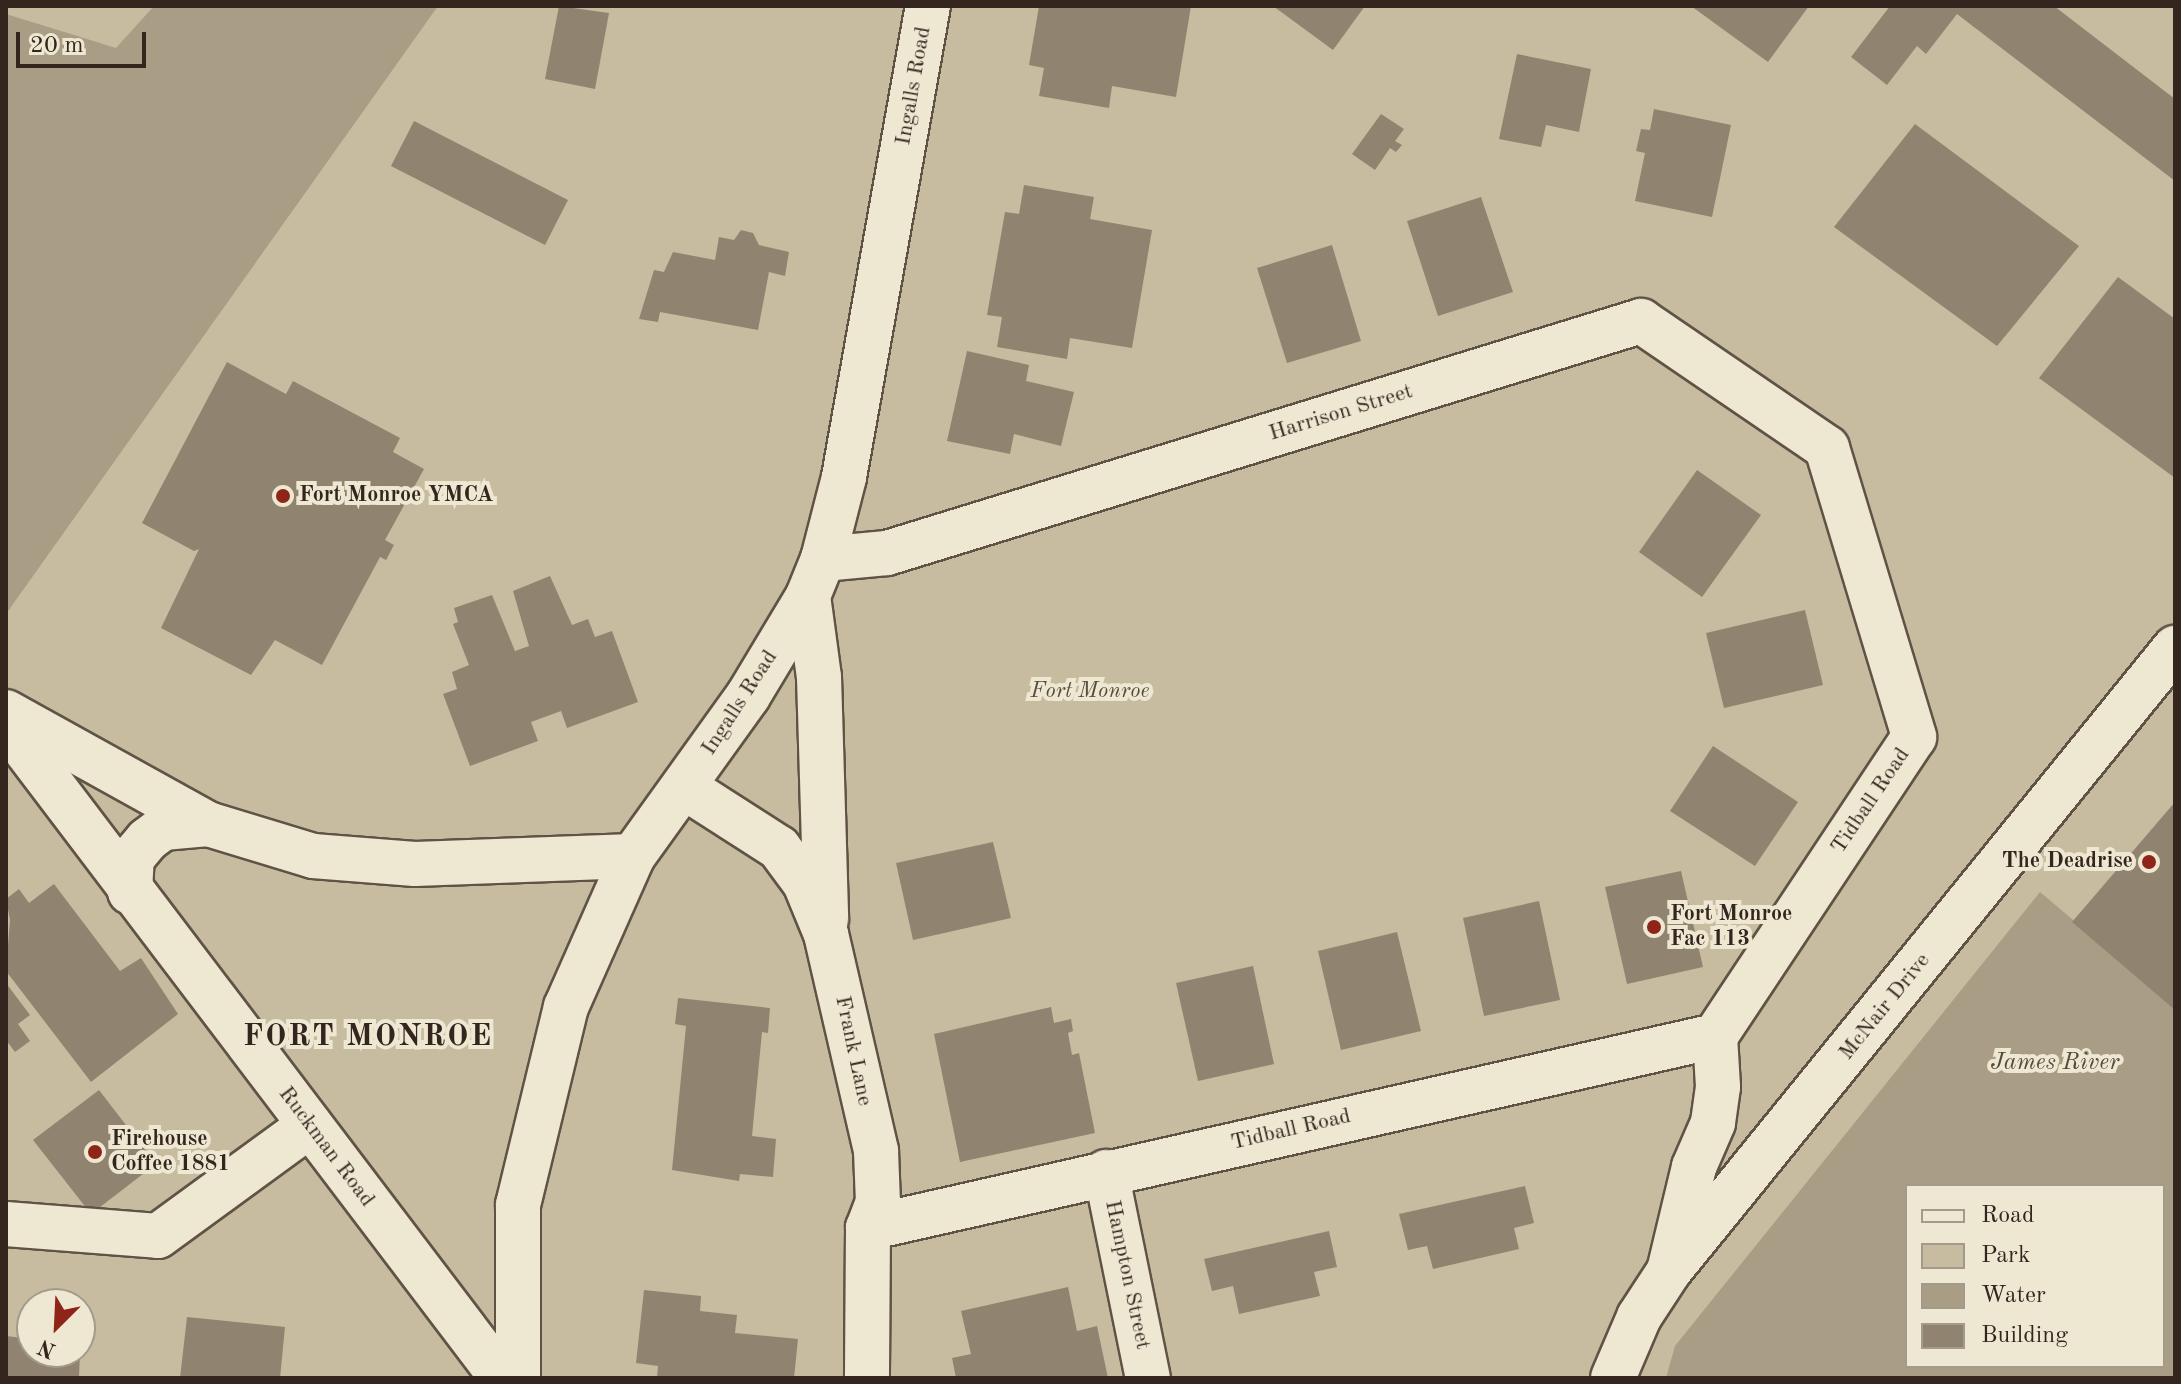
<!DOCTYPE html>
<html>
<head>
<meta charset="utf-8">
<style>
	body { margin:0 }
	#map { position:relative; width:2181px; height:1384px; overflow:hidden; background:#e5dbbb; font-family:"Old Standard TT",serif }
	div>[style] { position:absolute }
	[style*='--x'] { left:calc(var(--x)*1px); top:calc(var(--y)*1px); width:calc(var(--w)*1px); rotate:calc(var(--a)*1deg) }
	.green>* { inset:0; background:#c7bca0 }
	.water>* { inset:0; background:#a99d86 }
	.building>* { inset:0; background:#908470 }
	.roads { filter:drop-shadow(2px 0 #605346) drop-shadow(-2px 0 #605346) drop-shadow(0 2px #605346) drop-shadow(0 -2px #605346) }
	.minor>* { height:44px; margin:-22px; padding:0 22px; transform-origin:22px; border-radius:22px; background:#eee8d3 }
	.dots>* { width:22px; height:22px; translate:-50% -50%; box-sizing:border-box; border:4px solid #eee8d3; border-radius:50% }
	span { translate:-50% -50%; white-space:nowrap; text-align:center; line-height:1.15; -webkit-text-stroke:8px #eee8d3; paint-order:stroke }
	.street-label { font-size:22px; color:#34261f }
	.poi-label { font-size:22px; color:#34261f; font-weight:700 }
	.left { translate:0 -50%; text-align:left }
	.right { translate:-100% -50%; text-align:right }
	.park-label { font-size:22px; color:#594c3f; font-style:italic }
	.water-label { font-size:24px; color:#574a3e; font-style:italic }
	.district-label { font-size:30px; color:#34261f; font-weight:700; letter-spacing:2px }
	.frame { position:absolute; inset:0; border:8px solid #34261f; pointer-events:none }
	.legend { position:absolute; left:1905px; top:1184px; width:260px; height:184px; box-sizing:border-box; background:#eee8d3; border:2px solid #a49a8b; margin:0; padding:10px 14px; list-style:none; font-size:24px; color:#34261f }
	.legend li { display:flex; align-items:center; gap:16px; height:40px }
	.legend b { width:40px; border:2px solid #a49a8b }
	.north { position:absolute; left:16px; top:1288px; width:80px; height:80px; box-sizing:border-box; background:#eee8d3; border:2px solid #a49a8b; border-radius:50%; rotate:204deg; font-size:22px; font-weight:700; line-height:32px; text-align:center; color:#34261f }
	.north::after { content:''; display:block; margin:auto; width:28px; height:36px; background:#8f2418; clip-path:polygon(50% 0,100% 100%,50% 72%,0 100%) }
	.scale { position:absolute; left:16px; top:32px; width:130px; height:36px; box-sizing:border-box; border:4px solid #34261f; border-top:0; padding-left:10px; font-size:24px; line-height:28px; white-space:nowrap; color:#34261f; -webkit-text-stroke:6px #eee8d3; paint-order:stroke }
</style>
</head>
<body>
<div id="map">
	<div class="green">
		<div style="clip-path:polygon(evenodd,6px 6px,2175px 6px,2175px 1006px,1907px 1186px,1907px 1366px,1946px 1378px,6px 1378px,6px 6px,32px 1304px,80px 1304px,80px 1352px,32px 1352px,32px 1304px)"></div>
	</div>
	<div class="water">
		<div style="clip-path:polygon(154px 6px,438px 6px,6px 614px,6px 14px,116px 48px)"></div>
		<div style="clip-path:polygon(evenodd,2040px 892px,2175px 1006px,2175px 1378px,1666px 1378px,1675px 1346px,2040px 892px,1907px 1186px,2163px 1186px,2163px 1366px,1907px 1366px,1907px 1186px)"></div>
	</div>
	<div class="building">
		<div style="clip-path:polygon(559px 6px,609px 13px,595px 89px,545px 79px)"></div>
		<div style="clip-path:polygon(1039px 6px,1191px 6px,1176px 97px,1112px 86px,1109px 108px,1039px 96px,1044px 68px,1029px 65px)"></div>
		<div style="clip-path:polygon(1273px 6px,1365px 6px,1333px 50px)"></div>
		<div style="clip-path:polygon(1691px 6px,1809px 6px,1768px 62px)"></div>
		<div style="clip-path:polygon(1890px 6px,2054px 6px,2175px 99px,2175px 181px,1957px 14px,1926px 54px,1917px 46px,1887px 85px,1851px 57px)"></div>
		<div style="clip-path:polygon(1517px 54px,1591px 69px,1579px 132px,1546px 125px,1541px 147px,1499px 139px)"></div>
		<div style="clip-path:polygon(1654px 109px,1731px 125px,1712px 217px,1635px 201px,1645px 153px,1636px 151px,1641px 129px,1650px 130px)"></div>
		<div style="clip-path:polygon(1381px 114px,1404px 129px,1395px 141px,1402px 145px,1396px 152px,1390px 148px,1375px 170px,1352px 154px)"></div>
		<div style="clip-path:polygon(414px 121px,568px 200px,545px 245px,391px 166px)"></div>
		<div style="clip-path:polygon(1915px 124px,2079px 246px,1997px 346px,1834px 227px)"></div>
		<div style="clip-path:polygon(1024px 185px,1094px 197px,1090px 219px,1152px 230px,1132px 348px,1070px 338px,1067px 359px,997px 347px,1002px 317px,987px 315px,1005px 212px,1019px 214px)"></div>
		<div style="clip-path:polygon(1481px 197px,1513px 292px,1438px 316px,1407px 221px)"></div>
		<div style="clip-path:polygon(741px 230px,753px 233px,759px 245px,789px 252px,785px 276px,769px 272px,758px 330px,660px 312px,658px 322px,639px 319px,654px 270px,664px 272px,673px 252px,715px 260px,719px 237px,734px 240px)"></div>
		<div style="clip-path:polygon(1332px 245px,1361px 341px,1287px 363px,1257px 268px)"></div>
		<div style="clip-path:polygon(2118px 277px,2175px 319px,2175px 478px,2039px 378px)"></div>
		<div style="clip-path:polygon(967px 351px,1029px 365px,1026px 381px,1074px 392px,1061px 446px,1014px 434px,1010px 454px,947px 441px)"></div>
		<div style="clip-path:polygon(227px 362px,286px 394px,293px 381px,400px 438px,393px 452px,424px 469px,385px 540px,394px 545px,386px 560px,380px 557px,322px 665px,275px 640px,251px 675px,161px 628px,199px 549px,194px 551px,142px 523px)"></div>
		<div style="clip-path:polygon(1697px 470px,1761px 515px,1702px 597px,1639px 552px)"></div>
		<div style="clip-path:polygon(550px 576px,572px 625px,588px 619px,595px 637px,612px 631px,638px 702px,567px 728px,561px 711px,531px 722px,538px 741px,470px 766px,443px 694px,457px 689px,452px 672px,469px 665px,453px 624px,458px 622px,454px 608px,492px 595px,515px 651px,529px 646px,513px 591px)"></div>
		<div style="clip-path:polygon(1805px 610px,1823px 685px,1724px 708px,1706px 633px)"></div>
		<div style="clip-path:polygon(1713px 746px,1798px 802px,1755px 866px,1670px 811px)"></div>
		<div style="clip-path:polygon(2175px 802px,2175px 1010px,2072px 922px)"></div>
		<div style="clip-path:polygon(993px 842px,1011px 918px,913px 940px,896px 863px)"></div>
		<div style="clip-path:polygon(1681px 871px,1703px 967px,1627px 984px,1605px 887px)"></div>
		<div style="clip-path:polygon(54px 884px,120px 971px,141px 958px,178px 1014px,91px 1082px,6px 971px,10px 920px,6px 899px,19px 889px,29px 903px)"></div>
		<div style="clip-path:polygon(1539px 901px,1560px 1000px,1484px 1016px,1463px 918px)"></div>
		<div style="clip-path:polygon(1397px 932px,1421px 1031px,1341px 1050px,1318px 951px)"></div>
		<div style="clip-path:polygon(1253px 966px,1274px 1064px,1198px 1081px,1176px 983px)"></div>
		<div style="clip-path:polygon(6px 983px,30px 1015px,18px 1024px,30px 1041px,15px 1052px,6px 1040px)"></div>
		<div style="clip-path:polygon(678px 998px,770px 1008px,768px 1033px,762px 1032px,752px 1136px,776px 1139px,773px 1177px,740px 1174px,739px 1181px,672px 1170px,686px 1026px,675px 1024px)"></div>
		<div style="clip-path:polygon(1051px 1007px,1054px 1023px,1071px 1019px,1073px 1031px,1068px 1033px,1072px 1055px,1079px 1053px,1095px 1133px,960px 1162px,934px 1034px)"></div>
		<div style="clip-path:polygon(99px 1090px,156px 1164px,91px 1214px,33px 1140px)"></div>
		<div style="clip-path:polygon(1525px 1186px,1534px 1223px,1514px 1228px,1519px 1249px,1433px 1269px,1427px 1246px,1408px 1250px,1399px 1214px)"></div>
		<div style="clip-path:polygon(1329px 1231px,1337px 1267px,1314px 1272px,1320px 1296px,1239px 1314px,1233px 1286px,1212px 1291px,1204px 1259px)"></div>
		<div style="clip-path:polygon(1068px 1287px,1077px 1331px,1097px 1326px,1108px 1378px,956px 1378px,952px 1358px,971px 1354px,961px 1311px)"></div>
		<div style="clip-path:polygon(644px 1290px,701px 1296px,700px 1311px,737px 1315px,735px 1333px,798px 1339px,794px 1378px,657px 1378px,658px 1366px,636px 1363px)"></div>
		<div style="clip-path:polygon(187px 1317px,285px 1327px,280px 1378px,180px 1378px)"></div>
		<div style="clip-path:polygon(6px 1336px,32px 1339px,32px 1352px,80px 1352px,79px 1378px,6px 1378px)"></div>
	</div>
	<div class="roads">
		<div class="minor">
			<div style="--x:823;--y:559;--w:64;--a:-5.4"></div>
			<div style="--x:887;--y:553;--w:789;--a:-17.1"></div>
			<div style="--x:1641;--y:321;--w:225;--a:34.3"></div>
			<div style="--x:1827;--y:448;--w:302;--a:73.2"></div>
			<div style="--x:1914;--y:737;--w:359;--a:123.6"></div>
			<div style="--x:1715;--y:1036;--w:51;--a:86.6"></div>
			<div style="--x:1718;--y:1087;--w:36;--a:98"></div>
			<div style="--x:1713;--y:1123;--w:48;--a:113.4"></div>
			<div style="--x:1694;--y:1167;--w:107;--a:103.5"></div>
			<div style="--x:808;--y:596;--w:82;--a:82.3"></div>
			<div style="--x:819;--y:677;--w:242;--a:88.3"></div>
			<div style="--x:6;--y:712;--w:231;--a:29"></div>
			<div style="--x:208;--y:824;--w:110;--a:16.9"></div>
			<div style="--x:313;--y:856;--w:102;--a:4.5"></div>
			<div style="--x:415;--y:864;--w:218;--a:-2.1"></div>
			<div style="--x:6;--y:724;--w:821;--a:52.82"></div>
			<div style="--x:684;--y:787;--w:113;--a:32.7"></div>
			<div style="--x:779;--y:848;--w:44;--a:53.4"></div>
			<div style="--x:805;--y:883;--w:55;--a:67.6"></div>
			<div style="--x:826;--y:934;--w:223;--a:77"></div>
			<div style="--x:876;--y:1151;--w:51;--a:87.8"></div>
			<div style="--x:878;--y:1202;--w:28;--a:111"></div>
			<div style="--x:868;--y:1228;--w:150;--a:90.4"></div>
			<div style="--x:130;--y:892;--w:34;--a:-87"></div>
			<div style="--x:132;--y:858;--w:23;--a:-50"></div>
			<div style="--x:147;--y:840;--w:20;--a:-37"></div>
			<div style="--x:163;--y:828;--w:45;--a:-5.1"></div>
			<div style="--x:1106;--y:1172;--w:210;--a:78.5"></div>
			<div style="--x:6;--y:1224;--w:152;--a:4.5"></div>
			<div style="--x:158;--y:1236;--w:188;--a:-36.1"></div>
			<div style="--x:868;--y:1228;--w:868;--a:-12.77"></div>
			<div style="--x:518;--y:1378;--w:173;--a:-90"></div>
			<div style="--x:518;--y:1205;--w:204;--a:-76.4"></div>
			<div style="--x:566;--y:1007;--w:165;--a:-66.1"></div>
			<div style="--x:633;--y:856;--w:197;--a:-54.3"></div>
			<div style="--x:748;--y:696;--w:117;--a:-59"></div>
			<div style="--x:808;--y:596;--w:40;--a:-68"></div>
			<div style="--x:823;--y:559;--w:85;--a:-75.6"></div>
			<div style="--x:844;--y:477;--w:478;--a:-79.9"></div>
			<div style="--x:1613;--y:1378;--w:66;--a:-66.9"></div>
			<div style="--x:1639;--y:1317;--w:55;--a:-56.9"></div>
			<div style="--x:1669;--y:1271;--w:803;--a:-50.92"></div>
		</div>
	</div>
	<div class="dots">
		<div style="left:283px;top:496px;background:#8f2418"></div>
		<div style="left:2149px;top:862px;background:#8f2418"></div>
		<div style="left:1654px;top:927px;background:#8f2418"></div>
		<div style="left:95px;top:1152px;background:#8f2418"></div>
	</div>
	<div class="street-label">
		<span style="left:914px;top:86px;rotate:-80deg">Ingalls Road</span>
		<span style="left:1341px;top:413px;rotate:-17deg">Harrison Street</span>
		<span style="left:740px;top:703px;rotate:-57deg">Ingalls Road</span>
		<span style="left:1871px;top:801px;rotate:-56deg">Tidball Road</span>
		<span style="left:1885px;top:1007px;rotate:-51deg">McNair Drive</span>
		<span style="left:853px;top:1051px;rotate:78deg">Frank Lane</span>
		<span style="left:1291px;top:1130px;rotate:-13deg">Tidball Road</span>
		<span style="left:326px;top:1147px;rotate:53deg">Ruckman Road</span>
		<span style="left:1127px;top:1275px;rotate:78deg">Hampton Street</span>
	</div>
	<div class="poi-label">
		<span class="left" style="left:299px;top:496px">Fort Monroe YMCA</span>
		<span class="right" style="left:2133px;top:862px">The Deadrise</span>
		<span class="left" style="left:1670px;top:927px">Fort Monroe<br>Fac 113</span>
		<span class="left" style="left:111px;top:1152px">Firehouse<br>Coffee 1881</span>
	</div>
	<div class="park-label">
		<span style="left:1090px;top:692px">Fort Monroe</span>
	</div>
	<div class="water-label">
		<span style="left:2055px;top:1064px">James River</span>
	</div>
	<div class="district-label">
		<span style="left:368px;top:1037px">FORT MONROE</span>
	</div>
	<div class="frame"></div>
	<ul class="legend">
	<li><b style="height:10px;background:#eee8d3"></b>Road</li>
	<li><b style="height:22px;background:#c7bca0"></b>Park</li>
	<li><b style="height:22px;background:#a99d86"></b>Water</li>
	<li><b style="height:22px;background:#908470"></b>Building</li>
	</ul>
	<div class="north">N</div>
	<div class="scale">20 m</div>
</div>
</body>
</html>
